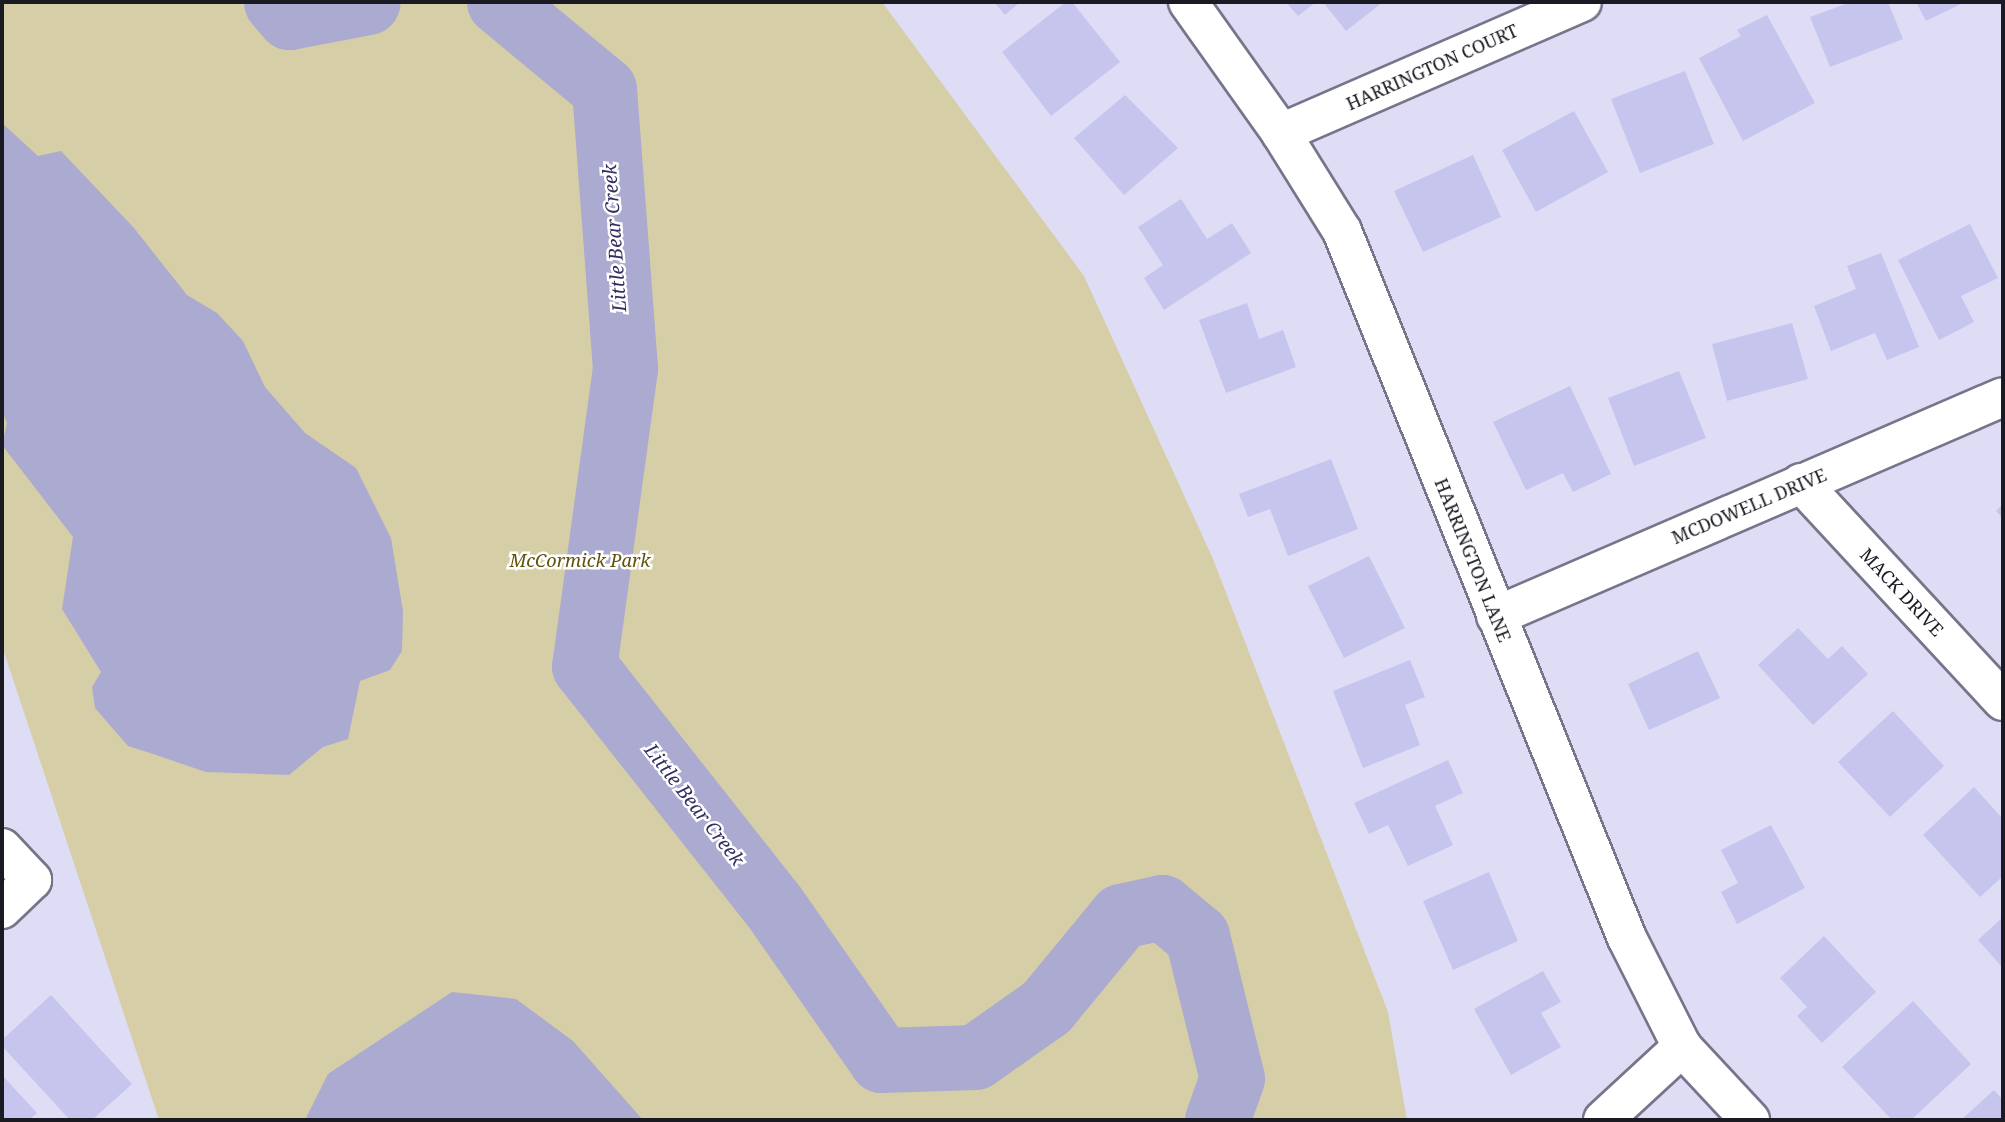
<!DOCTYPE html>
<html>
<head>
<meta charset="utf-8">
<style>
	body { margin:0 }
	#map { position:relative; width:2005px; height:1122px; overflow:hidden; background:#deddf5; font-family:"Noto Serif",serif }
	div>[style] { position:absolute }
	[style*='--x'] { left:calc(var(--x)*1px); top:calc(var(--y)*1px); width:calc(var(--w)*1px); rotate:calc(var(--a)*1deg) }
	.green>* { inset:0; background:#d6cea7 }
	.water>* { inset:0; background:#abaad1 }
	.river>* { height:65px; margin:-32.5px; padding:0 32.5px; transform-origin:32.5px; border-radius:32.5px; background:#abaad1 }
	.building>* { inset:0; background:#c6c5ed }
	.roads { filter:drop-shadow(2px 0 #76758a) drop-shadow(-2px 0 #76758a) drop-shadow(0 2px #76758a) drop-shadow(0 -2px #76758a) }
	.street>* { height:38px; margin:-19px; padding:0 19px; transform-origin:19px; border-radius:19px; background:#fff }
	span { translate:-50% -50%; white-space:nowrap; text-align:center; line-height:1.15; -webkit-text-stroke:5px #fff; paint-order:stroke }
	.street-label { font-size:18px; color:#1a1a22 }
	.park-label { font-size:18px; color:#5f510a; font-style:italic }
	.water-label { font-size:19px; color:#352f61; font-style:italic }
	.frame { position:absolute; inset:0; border:4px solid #1a1a22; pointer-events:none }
</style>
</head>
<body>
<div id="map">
	<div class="green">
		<div style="clip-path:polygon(2px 2px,882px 2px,1084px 276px,1213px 559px,1388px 1012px,1407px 1120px,159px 1120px,2px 646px)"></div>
	</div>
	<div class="water">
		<div style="clip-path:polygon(2px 123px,38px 156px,61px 151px,134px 228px,187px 295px,217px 313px,243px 341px,265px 387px,305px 433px,356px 468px,391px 538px,403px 611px,402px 651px,390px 670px,360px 681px,348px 739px,323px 747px,289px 775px,206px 772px,147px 752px,128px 746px,95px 708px,92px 687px,101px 672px,62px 609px,73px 537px,2px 445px,7px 423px,2px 411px)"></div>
		<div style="clip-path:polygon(452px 992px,516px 999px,573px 1041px,643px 1120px,305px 1120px,328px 1074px)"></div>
	</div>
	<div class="river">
		<div style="--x:276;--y:2;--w:20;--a:49"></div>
		<div style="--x:289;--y:17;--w:80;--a:-10.8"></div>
		<div style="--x:499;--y:2;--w:136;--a:39.6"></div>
		<div style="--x:604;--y:89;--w:280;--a:85.7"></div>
		<div style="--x:625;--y:368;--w:301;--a:97.8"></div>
		<div style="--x:584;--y:666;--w:305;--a:51.7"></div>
		<div style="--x:773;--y:905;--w:189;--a:55.1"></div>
		<div style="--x:881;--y:1060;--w:94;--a:-1.8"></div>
		<div style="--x:975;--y:1057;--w:87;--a:-35.2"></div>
		<div style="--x:1046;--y:1007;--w:118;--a:-50.5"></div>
		<div style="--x:1121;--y:916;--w:42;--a:-12.4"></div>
		<div style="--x:1162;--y:907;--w:45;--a:39.6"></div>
		<div style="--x:1197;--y:936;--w:146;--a:76.2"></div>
		<div style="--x:1232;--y:1078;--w:45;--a:109.7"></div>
	</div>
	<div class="building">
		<div style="clip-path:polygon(994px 2px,1020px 2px,1005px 15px)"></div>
		<div style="clip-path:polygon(1066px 2px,1072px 2px,1120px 62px,1051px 116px,1002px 52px)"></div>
		<div style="clip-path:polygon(1286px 2px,1316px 2px,1298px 16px)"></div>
		<div style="clip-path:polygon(1323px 2px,1383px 2px,1346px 31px)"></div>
		<div style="clip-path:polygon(1851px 2px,1888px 2px,1903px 39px,1830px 67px,1810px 17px)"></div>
		<div style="clip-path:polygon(1916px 2px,1965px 2px,1926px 21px)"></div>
		<div style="clip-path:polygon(1767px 15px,1815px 103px,1743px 141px,1699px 58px,1741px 36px,1737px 30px)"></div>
		<div style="clip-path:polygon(1685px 71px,1714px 144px,1640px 173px,1611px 99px)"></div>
		<div style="clip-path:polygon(1125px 95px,1178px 148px,1124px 195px,1074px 138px)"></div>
		<div style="clip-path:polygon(1574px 111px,1608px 172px,1536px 212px,1502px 150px)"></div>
		<div style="clip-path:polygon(1473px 155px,1501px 217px,1423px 252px,1394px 191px)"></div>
		<div style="clip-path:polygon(1181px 199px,1207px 239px,1232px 223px,1251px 253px,1164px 310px,1144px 278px,1163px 265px,1138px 227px)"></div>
		<div style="clip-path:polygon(1970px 224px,1998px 278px,1961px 296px,1974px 322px,1939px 340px,1898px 260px)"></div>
		<div style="clip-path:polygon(1881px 253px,1919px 347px,1887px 360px,1875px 333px,1831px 351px,1814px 306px,1856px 289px,1847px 266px)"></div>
		<div style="clip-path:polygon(1247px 303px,1259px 339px,1283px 330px,1296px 367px,1226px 393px,1199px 320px)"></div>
		<div style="clip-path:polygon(1792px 323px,1808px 379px,1727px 401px,1712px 344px)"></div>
		<div style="clip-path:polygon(1679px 371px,1706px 438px,1634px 466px,1608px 398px)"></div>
		<div style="clip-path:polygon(1570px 386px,1611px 474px,1573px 492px,1563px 473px,1526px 490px,1493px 422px)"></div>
		<div style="clip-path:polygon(1331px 459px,1358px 529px,1288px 556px,1270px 509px,1248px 517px,1239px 494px)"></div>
		<div style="clip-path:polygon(2003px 504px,2003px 518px,1996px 511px)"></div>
		<div style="clip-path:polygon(1369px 556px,1405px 628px,1344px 658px,1308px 586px)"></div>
		<div style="clip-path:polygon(1798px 628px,1828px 659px,1842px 646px,1868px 674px,1813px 725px,1758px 665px)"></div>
		<div style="clip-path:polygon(1698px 651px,1720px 698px,1649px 730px,1628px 684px)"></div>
		<div style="clip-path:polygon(1410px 660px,1425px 697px,1405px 705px,1420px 745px,1363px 768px,1333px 691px)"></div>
		<div style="clip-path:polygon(1893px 711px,1944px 766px,1890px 817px,1838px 762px)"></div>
		<div style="clip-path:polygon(1448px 760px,1463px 793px,1435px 806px,1453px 845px,1408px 866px,1388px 825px,1369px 834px,1354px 803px)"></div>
		<div style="clip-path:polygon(1974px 787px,2003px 819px,2003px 876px,1980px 897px,1923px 835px)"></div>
		<div style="clip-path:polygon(1771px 825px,1805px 888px,1737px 924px,1721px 892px,1738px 883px,1721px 850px)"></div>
		<div style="clip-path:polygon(1489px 872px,1518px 941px,1453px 970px,1423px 901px)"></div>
		<div style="clip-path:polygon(2003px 917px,2003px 968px,1978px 940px)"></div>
		<div style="clip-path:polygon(1824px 936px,1876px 992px,1822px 1043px,1797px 1016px,1807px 1007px,1780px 978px)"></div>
		<div style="clip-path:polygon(1543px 971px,1561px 1002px,1541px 1013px,1561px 1047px,1511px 1075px,1474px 1009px)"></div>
		<div style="clip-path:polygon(51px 995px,132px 1084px,92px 1120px,70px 1120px,2px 1046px,2px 1040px)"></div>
		<div style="clip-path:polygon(1913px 1001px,1971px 1064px,1911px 1120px,1892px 1120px,1842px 1067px)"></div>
		<div style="clip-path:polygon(2px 1075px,37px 1113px,29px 1120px,2px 1120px)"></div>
		<div style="clip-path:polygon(1994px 1090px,2003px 1100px,2003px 1120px,1961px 1120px)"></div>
	</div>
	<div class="roads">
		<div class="street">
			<div style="--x:1188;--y:2;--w:161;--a:54.6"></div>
			<div style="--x:1281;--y:133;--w:115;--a:58.1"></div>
			<div style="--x:1342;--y:231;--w:762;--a:68.05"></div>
			<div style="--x:1627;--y:938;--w:122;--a:63.2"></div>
			<div style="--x:1682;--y:1047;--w:100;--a:47"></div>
			<div style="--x:1281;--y:133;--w:328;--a:-23.5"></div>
			<div style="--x:1801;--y:483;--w:297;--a:47.2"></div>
			<div style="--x:1496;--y:616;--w:552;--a:-23.36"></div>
			<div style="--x:2;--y:848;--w:44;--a:46.8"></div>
			<div style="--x:32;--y:880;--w:42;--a:136"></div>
			<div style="--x:1603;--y:1120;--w:108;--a:-42.7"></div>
		</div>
	</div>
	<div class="street-label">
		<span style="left:1432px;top:67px;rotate:-24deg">HARRINGTON COURT</span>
		<span style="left:1749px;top:506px;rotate:-23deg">MCDOWELL DRIVE</span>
		<span style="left:1473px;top:560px;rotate:68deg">HARRINGTON LANE</span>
		<span style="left:1902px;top:592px;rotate:47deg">MACK DRIVE</span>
	</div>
	<div class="park-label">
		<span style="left:580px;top:560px">McCormick Park</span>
	</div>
	<div class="water-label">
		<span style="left:615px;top:238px;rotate:-94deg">Little Bear Creek</span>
		<span style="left:694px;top:805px;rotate:52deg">Little Bear Creek</span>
	</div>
	<div class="frame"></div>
</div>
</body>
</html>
